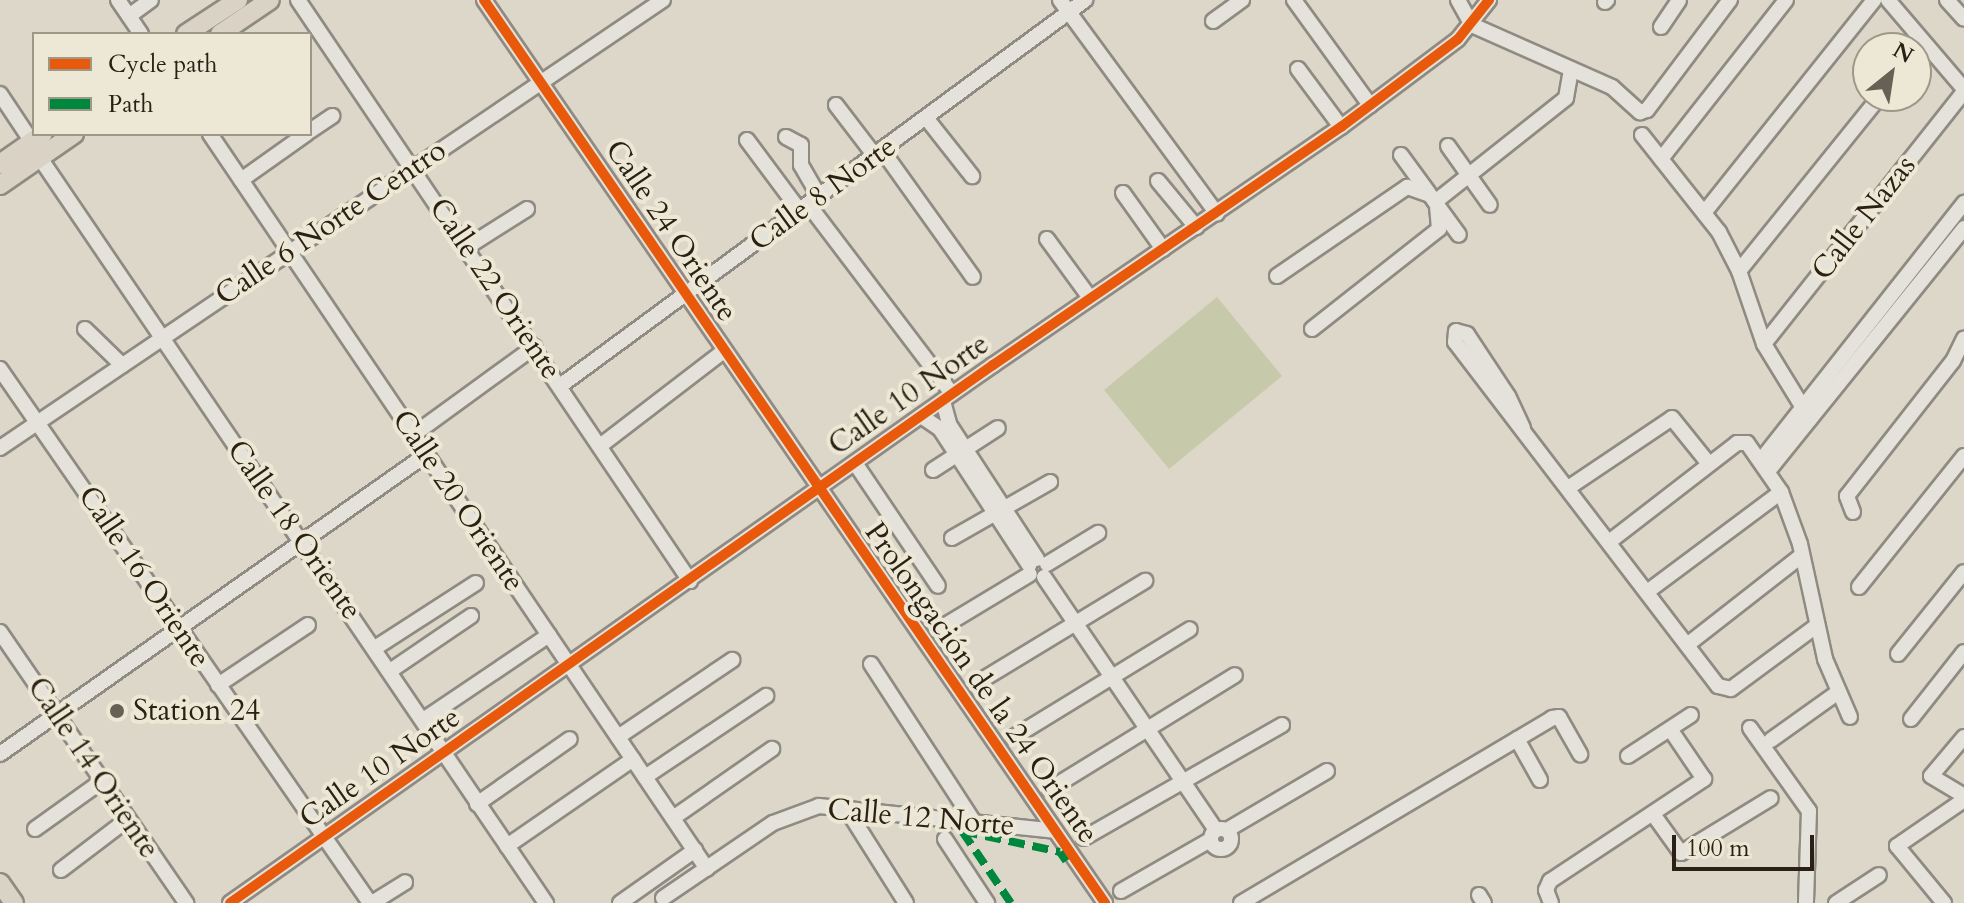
<!DOCTYPE html>
<html>
<head>
<meta charset="utf-8">
<style>
	body { margin:0 }
	#map { position:relative; width:1964px; height:903px; overflow:hidden; background:#dcd7c8; font-family:Cardo,serif }
	div>[style] { position:absolute }
	[style*='--x'] { left:calc(var(--x)*1px); top:calc(var(--y)*1px); width:calc(var(--w)*1px); rotate:calc(var(--a)*1deg) }
	.green>* { inset:0; background:#c7caaa }
	.roads { filter:drop-shadow(2px 0 #8f8b82) drop-shadow(-2px 0 #8f8b82) drop-shadow(0 2px #8f8b82) drop-shadow(0 -2px #8f8b82) }
	.minor>* { height:14px; margin:-7px; padding:0 7px; transform-origin:7px; border-radius:7px; background:#e4e2da }
	.minor>.ring { margin:-7px; padding:0; box-sizing:content-box; background:none; border:14px solid #e4e2da; border-radius:50% }
	.major>* { height:18px; margin:-9px; padding:0 9px; transform-origin:9px; border-radius:9px; background:#d9d2c5 }
	.quiet>* { height:8px; margin-top:-4px; transform-origin:0; background:repeating-linear-gradient(90deg,#00873e 0 16px,transparent 0 24px) }
	.cycleway>* { height:10px; margin:-5px; padding:0 5px; transform-origin:5px; border-radius:5px; background:#e8590c }
	.dots>* { width:22px; height:22px; translate:-50% -50%; box-sizing:border-box; border:4px solid #ede8d6; border-radius:50% }
	span { translate:-50% -50%; white-space:nowrap; text-align:center; line-height:1.15; -webkit-text-stroke:8px #ede8d6; paint-order:stroke }
	.street-label { font-size:30px; color:#2a2015 }
	.poi-label { font-size:30px; color:#2a2015 }
	.left { translate:0 -50%; text-align:left }
	.legend { position:absolute; left:32px; top:32px; width:280px; height:104px; box-sizing:border-box; background:#ede8d6; border:2px solid #9f9889; margin:0; padding:10px 14px; list-style:none; font-size:24px; color:#2a2015 }
	.legend li { display:flex; align-items:center; gap:16px; height:40px }
	.legend b { width:40px; border:2px solid #9f9889 }
	.north { position:absolute; left:1852px; top:32px; width:80px; height:80px; box-sizing:border-box; background:#ede8d6; border:2px solid #9f9889; border-radius:50%; rotate:30deg; font-size:22px; font-weight:700; line-height:32px; text-align:center; color:#2a2015 }
	.north::after { content:''; display:block; margin:auto; width:28px; height:36px; background:#686054; clip-path:polygon(50% 0,100% 100%,50% 72%,0 100%) }
	.scale { position:absolute; left:1672px; top:835px; width:142px; height:36px; box-sizing:border-box; border:4px solid #2a2015; border-top:0; padding-left:10px; font-size:24px; line-height:28px; white-space:nowrap; color:#2a2015; -webkit-text-stroke:6px #ede8d6; paint-order:stroke }
</style>
</head>
<body>
<div id="map">
	<div class="green">
		<div style="clip-path:polygon(1217px 297px,1282px 376px,1169px 469px,1104px 390px)"></div>
	</div>
	<div class="roads">
		<div class="minor">
			<div style="--x:118;--y:0;--w:41;--a:55.9"></div>
			<div style="--x:298;--y:0;--w:701;--a:55.99"></div>
			<div style="--x:484;--y:0;--w:1096;--a:55.48"></div>
			<div style="--x:1060;--y:0;--w:265;--a:53.7"></div>
			<div style="--x:1294;--y:0;--w:130;--a:54.1"></div>
			<div style="--x:1458;--y:0;--w:29;--a:61"></div>
			<div style="--x:1472;--y:25;--w:153;--a:23.9"></div>
			<div style="--x:1612;--y:87;--w:38;--a:42"></div>
			<div style="--x:1640;--y:112;--w:7;--a:-16"></div>
			<div style="--x:1647;--y:110;--w:138;--a:-53"></div>
			<div style="--x:1888;--y:0;--w:117;--a:49.5"></div>
			<div style="--x:1947;--y:0;--w:25;--a:48"></div>
			<div style="--x:1605;--y:2;--w:3;--a:-45"></div>
			<div style="--x:129;--y:16;--w:27;--a:-36"></div>
			<div style="--x:1213;--y:21;--w:36;--a:-36"></div>
			<div style="--x:1661;--y:27;--w:32;--a:-56"></div>
			<div style="--x:1298;--y:69;--w:72;--a:53.4"></div>
			<div style="--x:0;--y:94;--w:58;--a:56.3"></div>
			<div style="--x:836;--y:105;--w:64;--a:52.6"></div>
			<div style="--x:927;--y:119;--w:73;--a:51.7"></div>
			<div style="--x:310;--y:131;--w:27;--a:-34"></div>
			<div style="--x:210;--y:134;--w:887;--a:55.93"></div>
			<div style="--x:1642;--y:135;--w:124;--a:51.6"></div>
			<div style="--x:1719;--y:232;--w:44;--a:62.9"></div>
			<div style="--x:1739;--y:271;--w:77;--a:71.1"></div>
			<div style="--x:1764;--y:344;--w:88;--a:58.5"></div>
			<div style="--x:786;--y:137;--w:17;--a:28"></div>
			<div style="--x:801;--y:145;--w:20;--a:90"></div>
			<div style="--x:801;--y:165;--w:36;--a:60"></div>
			<div style="--x:747;--y:140;--w:89;--a:53.3"></div>
			<div style="--x:1448;--y:146;--w:72;--a:54.6"></div>
			<div style="--x:882;--y:150;--w:156;--a:54.4"></div>
			<div style="--x:1401;--y:155;--w:46;--a:53.9"></div>
			<div style="--x:40;--y:158;--w:901;--a:55.82"></div>
			<div style="--x:1661;--y:159;--w:202;--a:-51.8"></div>
			<div style="--x:241;--y:180;--w:80;--a:-35.3"></div>
			<div style="--x:1158;--y:181;--w:60;--a:50.4"></div>
			<div style="--x:1123;--y:193;--w:69;--a:54.5"></div>
			<div style="--x:1435;--y:202;--w:167;--a:-38.4"></div>
			<div style="--x:1566;--y:98;--w:29;--a:-80"></div>
			<div style="--x:808;--y:204;--w:238;--a:52.8"></div>
			<div style="--x:1704;--y:213;--w:273;--a:-51.4"></div>
			<div style="--x:1047;--y:239;--w:73;--a:53.9"></div>
			<div style="--x:467;--y:247;--w:71;--a:-32.3"></div>
			<div style="--x:1739;--y:271;--w:225;--a:-51.1"></div>
			<div style="--x:1277;--y:276;--w:158;--a:-34.4"></div>
			<div style="--x:1407;--y:187;--w:24;--a:19"></div>
			<div style="--x:1430;--y:195;--w:49;--a:54.1"></div>
			<div style="--x:85;--y:329;--w:52;--a:44.2"></div>
			<div style="--x:1312;--y:329;--w:162;--a:-38.2"></div>
			<div style="--x:1439;--y:229;--w:21;--a:-95"></div>
			<div style="--x:1764;--y:344;--w:322;--a:-51.6"></div>
			<div style="--x:0;--y:369;--w:650;--a:55.28"></div>
			<div style="--x:560;--y:386;--w:652;--a:-36.32"></div>
			<div style="--x:943;--y:401;--w:24;--a:75"></div>
			<div style="--x:949;--y:424;--w:161;--a:56.9"></div>
			<div style="--x:921;--y:416;--w:23;--a:34"></div>
			<div style="--x:940;--y:429;--w:163;--a:56.8"></div>
			<div style="--x:1523;--y:428;--w:35;--a:-115"></div>
			<div style="--x:1508;--y:396;--w:74;--a:-123.5"></div>
			<div style="--x:1467;--y:334;--w:11;--a:-165"></div>
			<div style="--x:1456;--y:331;--w:11;--a:95"></div>
			<div style="--x:1455;--y:342;--w:433;--a:52.6"></div>
			<div style="--x:1718;--y:686;--w:13;--a:13"></div>
			<div style="--x:1731;--y:689;--w:106;--a:-36.5"></div>
			<div style="--x:413;--y:435;--w:150;--a:-36"></div>
			<div style="--x:600;--y:446;--w:156;--a:-37.5"></div>
			<div style="--x:0;--y:448;--w:800;--a:-34.05"></div>
			<div style="--x:1761;--y:460;--w:328;--a:-51.7"></div>
			<div style="--x:855;--y:463;--w:148;--a:56"></div>
			<div style="--x:933;--y:470;--w:77;--a:-32.9"></div>
			<div style="--x:1769;--y:470;--w:311;--a:-51.1"></div>
			<div style="--x:1568;--y:488;--w:125;--a:-33.9"></div>
			<div style="--x:1672;--y:418;--w:59;--a:51.2"></div>
			<div style="--x:1853;--y:512;--w:17;--a:-111"></div>
			<div style="--x:1847;--y:496;--w:172;--a:-51.9"></div>
			<div style="--x:1953;--y:361;--w:25;--a:-64"></div>
			<div style="--x:952;--y:538;--w:113;--a:-29.7"></div>
			<div style="--x:1609;--y:542;--w:162;--a:-37.7"></div>
			<div style="--x:1737;--y:443;--w:10;--a:0"></div>
			<div style="--x:1747;--y:443;--w:60;--a:55.2"></div>
			<div style="--x:1781;--y:492;--w:55;--a:69.9"></div>
			<div style="--x:1800;--y:544;--w:118;--a:77.7"></div>
			<div style="--x:1825;--y:659;--w:63;--a:66.7"></div>
			<div style="--x:1047;--y:564;--w:60;--a:-31.3"></div>
			<div style="--x:1044;--y:577;--w:306;--a:55.8"></div>
			<div style="--x:1859;--y:587;--w:168;--a:-51.3"></div>
			<div style="--x:1647;--y:592;--w:167;--a:-36.7"></div>
			<div style="--x:939;--y:629;--w:106;--a:-31.1"></div>
			<div style="--x:0;--y:632;--w:329;--a:55.5"></div>
			<div style="--x:1687;--y:645;--w:146;--a:-38"></div>
			<div style="--x:375;--y:648;--w:120;--a:-32.8"></div>
			<div style="--x:1898;--y:654;--w:105;--a:-51.2"></div>
			<div style="--x:871;--y:664;--w:185;--a:56.9"></div>
			<div style="--x:390;--y:671;--w:98;--a:-34.2"></div>
			<div style="--x:977;--y:683;--w:197;--a:-31.3"></div>
			<div style="--x:218;--y:685;--w:108;--a:-33.7"></div>
			<div style="--x:1911;--y:719;--w:85;--a:-51.7"></div>
			<div style="--x:423;--y:720;--w:152;--a:-34"></div>
			<div style="--x:1750;--y:728;--w:102;--a:54.6"></div>
			<div style="--x:1809;--y:811;--w:92;--a:91.9"></div>
			<div style="--x:618;--y:737;--w:138;--a:-34"></div>
			<div style="--x:1014;--y:737;--w:206;--a:-31.5"></div>
			<div style="--x:1964;--y:737;--w:51;--a:130.2"></div>
			<div style="--x:1931;--y:776;--w:39;--a:31"></div>
			<div style="--x:1517;--y:739;--w:47;--a:60.7"></div>
			<div style="--x:1771;--y:740;--w:81;--a:-35.5"></div>
			<div style="--x:0;--y:754;--w:522;--a:-35.09"></div>
			<div style="--x:1628;--y:756;--w:75;--a:-33.1"></div>
			<div style="--x:645;--y:777;--w:146;--a:-33.8"></div>
			<div style="--x:1050;--y:789;--w:217;--a:-31.6"></div>
			<div style="--x:477;--y:804;--w:113;--a:-35"></div>
			<div style="--x:846;--y:808;--w:112;--a:57.7"></div>
			<div style="--x:1653;--y:814;--w:48;--a:54.3"></div>
			<div style="--x:1681;--y:853;--w:105;--a:-31.4"></div>
			<div style="--x:673;--y:818;--w:121;--a:-34.9"></div>
			<div class="ring" style="left:1211px;top:829px;width:6px;height:6px"></div>
			<div style="--x:35;--y:829;--w:82;--a:-35.6"></div>
			<div style="--x:1227;--y:830;--w:116;--a:-30.5"></div>
			<div style="--x:1084;--y:838;--w:228;--a:-29.7"></div>
			<div style="--x:945;--y:839;--w:77;--a:56.7"></div>
			<div style="--x:507;--y:846;--w:153;--a:-34.6"></div>
			<div style="--x:61;--y:870;--w:84;--a:-37.3"></div>
			<div style="--x:1121;--y:891;--w:103;--a:-29.8"></div>
			<div style="--x:1479;--y:895;--w:9;--a:58"></div>
			<div style="--x:663;--y:898;--w:133;--a:-34.3"></div>
			<div style="--x:773;--y:823;--w:49;--a:-20.3"></div>
			<div style="--x:819;--y:806;--w:237;--a:6"></div>
			<div style="--x:230;--y:903;--w:934;--a:-35.19"></div>
			<div style="--x:993;--y:365;--w:422;--a:-34.4"></div>
			<div style="--x:1341;--y:127;--w:146;--a:-36.9"></div>
			<div style="--x:1458;--y:39;--w:50;--a:-51.5"></div>
			<div style="--x:372;--y:903;--w:39;--a:-32"></div>
			<div style="--x:620;--y:903;--w:92;--a:-35.2"></div>
			<div style="--x:1241;--y:903;--w:362;--a:-30.7"></div>
			<div style="--x:1552;--y:718;--w:7;--a:-8"></div>
			<div style="--x:1559;--y:717;--w:43;--a:60.4"></div>
			<div style="--x:1551;--y:903;--w:14;--a:-111"></div>
			<div style="--x:1546;--y:890;--w:10;--a:-66"></div>
			<div style="--x:1550;--y:881;--w:185;--a:-33.5"></div>
			<div style="--x:1704;--y:779;--w:60;--a:-124.2"></div>
			<div style="--x:1836;--y:903;--w:51;--a:-33.1"></div>
			<div style="--x:1944;--y:903;--w:74;--a:-129.5"></div>
			<div style="--x:1897;--y:846;--w:81;--a:-34.5"></div>
		</div>
		<div class="major">
			<div style="--x:186;--y:34;--w:62;--a:-33.2"></div>
			<div style="--x:220;--y:34;--w:60;--a:-34.2"></div>
			<div style="--x:0;--y:164;--w:52;--a:-34.9"></div>
			<div style="--x:0;--y:185;--w:90;--a:-34.6"></div>
			<div style="--x:0;--y:883;--w:24;--a:55"></div>
		</div>
	</div>
	<div class="quiet">
		<div style="--x:962;--y:831;--w:100;--a:12.1"></div>
		<div style="--x:1060;--y:852;--w:11;--a:56"></div>
		<div style="--x:962;--y:831;--w:87;--a:55.8"></div>
	</div>
	<div class="cycleway">
		<div style="--x:484;--y:0;--w:1096;--a:55.48"></div>
		<div style="--x:230;--y:903;--w:934;--a:-35.19"></div>
		<div style="--x:993;--y:365;--w:422;--a:-34.4"></div>
		<div style="--x:1341;--y:127;--w:146;--a:-36.9"></div>
		<div style="--x:1458;--y:39;--w:50;--a:-51.5"></div>
	</div>
	<div class="dots">
		<div style="left:117px;top:711px;background:#686054"></div>
	</div>
	<div class="street-label">
		<span style="left:823px;top:194px;rotate:-36deg">Calle 8 Norte</span>
		<span style="left:1864px;top:218px;rotate:-52deg">Calle Nazas</span>
		<span style="left:331px;top:223px;rotate:-34deg">Calle 6 Norte Centro</span>
		<span style="left:671px;top:231px;rotate:56deg">Calle 24 Oriente</span>
		<span style="left:495px;top:289px;rotate:56deg">Calle 22 Oriente</span>
		<span style="left:909px;top:395px;rotate:-35deg">Calle 10 Norte</span>
		<span style="left:458px;top:501px;rotate:56deg">Calle 20 Oriente</span>
		<span style="left:294px;top:530px;rotate:55deg">Calle 18 Oriente</span>
		<span style="left:144px;top:577px;rotate:56deg">Calle 16 Oriente</span>
		<span style="left:981px;top:683px;rotate:55deg">Prolongación de la 24 Oriente</span>
		<span style="left:93px;top:768px;rotate:56deg">Calle 14 Oriente</span>
		<span style="left:380px;top:768px;rotate:-35deg">Calle 10 Norte</span>
		<span style="left:921px;top:818px;rotate:5deg">Calle 12 Norte</span>
	</div>
	<div class="poi-label">
		<span class="left" style="left:133px;top:711px">Station 24</span>
	</div>
	<ul class="legend">
	<li><b style="height:10px;background:#e8590c"></b>Cycle path</li>
	<li><b style="height:10px;background:#00873e"></b>Path</li>
	</ul>
	<div class="north">N</div>
	<div class="scale">100 m</div>
</div>
</body>
</html>
